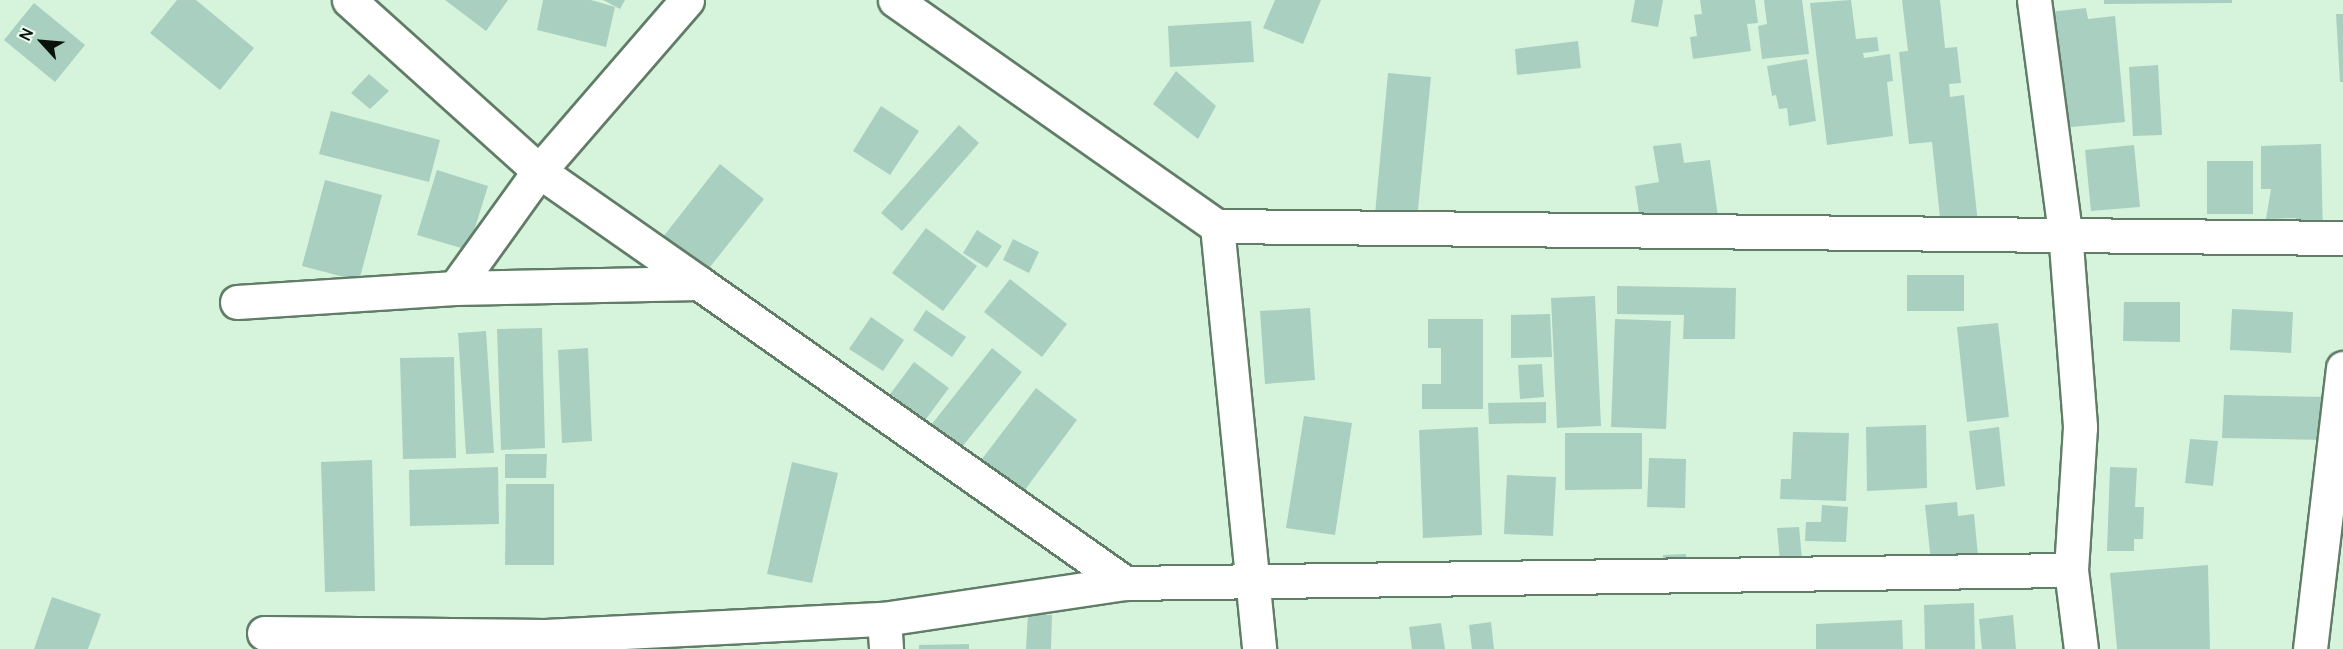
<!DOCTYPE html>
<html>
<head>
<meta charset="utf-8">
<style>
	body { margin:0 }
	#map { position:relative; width:2343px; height:649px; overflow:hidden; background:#d6f4dc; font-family:Manrope,sans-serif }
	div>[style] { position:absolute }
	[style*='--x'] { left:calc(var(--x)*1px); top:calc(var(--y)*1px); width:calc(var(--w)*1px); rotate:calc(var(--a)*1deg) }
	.building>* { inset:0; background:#a9cfc1 }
	.roads { filter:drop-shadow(2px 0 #617c67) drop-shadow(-2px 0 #617c67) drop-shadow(0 2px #617c67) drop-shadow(0 -2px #617c67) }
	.minor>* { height:33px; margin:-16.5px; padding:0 16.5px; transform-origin:16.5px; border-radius:16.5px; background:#fff }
	.tertiary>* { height:33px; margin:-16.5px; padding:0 16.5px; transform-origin:16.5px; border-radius:16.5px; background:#fff }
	span { translate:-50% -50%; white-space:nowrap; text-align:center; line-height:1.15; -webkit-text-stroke:4.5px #ecfeef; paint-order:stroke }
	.north { position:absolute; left:12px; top:12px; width:60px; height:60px; -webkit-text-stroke:4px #ecfeef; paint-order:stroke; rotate:296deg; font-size:16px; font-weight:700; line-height:24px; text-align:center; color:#09130b }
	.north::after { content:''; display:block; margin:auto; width:21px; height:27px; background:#09130b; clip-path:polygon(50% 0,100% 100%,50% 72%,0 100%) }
</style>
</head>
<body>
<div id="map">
	<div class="building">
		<div style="clip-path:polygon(177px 0,196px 0,254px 48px,220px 90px,150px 33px)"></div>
		<div style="clip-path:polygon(445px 0,508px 0,486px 31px)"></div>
		<div style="clip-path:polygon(543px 0,591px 0,615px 7px,606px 47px,537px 30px)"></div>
		<div style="clip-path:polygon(603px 0,625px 0,620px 9px)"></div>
		<div style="clip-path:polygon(1275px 0,1321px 0,1303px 44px,1263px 28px)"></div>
		<div style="clip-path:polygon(1635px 0,1663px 0,1658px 27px,1631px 22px)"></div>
		<div style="clip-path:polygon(1700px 0,1755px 0,1758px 23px,1747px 24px,1751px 51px,1693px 59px,1690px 37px,1697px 36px,1694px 15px,1702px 14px)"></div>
		<div style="clip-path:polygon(1764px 0,1802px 0,1809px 54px,1762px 59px,1758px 26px,1767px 24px)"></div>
		<div style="clip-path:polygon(1851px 0,1856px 39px,1877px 37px,1879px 51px,1863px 53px,1864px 58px,1890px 54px,1893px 81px,1887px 82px,1893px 136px,1827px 145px,1810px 3px)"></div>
		<div style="clip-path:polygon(1902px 0,1940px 0,1945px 48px,1957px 47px,1961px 83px,1949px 84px,1950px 97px,1964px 95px,1978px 223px,1941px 227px,1932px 142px,1909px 144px,1899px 52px,1908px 51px)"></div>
		<div style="clip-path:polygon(2104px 0,2232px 0,2232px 3px,2104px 4px)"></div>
		<div style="clip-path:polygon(34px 3px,85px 45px,55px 82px,4px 40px)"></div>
		<div style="clip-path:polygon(2086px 8px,2088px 19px,2115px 16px,2125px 122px,2051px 129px,2040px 13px)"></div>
		<div style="clip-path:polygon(2336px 14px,2343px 14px,2343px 82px,2340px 82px)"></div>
		<div style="clip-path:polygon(1251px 21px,1254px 62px,1170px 67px,1168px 26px)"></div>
		<div style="clip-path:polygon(1578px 41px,1581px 68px,1517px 75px,1515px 49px)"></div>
		<div style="clip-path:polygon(1807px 59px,1816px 121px,1789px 126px,1787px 108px,1779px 109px,1776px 95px,1772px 96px,1767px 66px)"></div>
		<div style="clip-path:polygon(2158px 65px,2162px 135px,2133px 136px,2129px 67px)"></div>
		<div style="clip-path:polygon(1176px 71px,1216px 106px,1198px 139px,1153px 104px)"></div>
		<div style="clip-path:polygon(1388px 73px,1431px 77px,1416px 229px,1374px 225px)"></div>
		<div style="clip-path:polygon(369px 74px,389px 91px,370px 109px,351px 93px)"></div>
		<div style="clip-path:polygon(881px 106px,919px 131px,890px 175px,853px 151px)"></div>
		<div style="clip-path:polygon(331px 111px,440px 140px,429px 182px,319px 154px)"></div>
		<div style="clip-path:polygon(959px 125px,979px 143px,902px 231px,881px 213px)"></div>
		<div style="clip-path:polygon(1681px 143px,1684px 163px,1710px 160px,1719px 224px,1683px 229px,1680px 214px,1640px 220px,1635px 186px,1659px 182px,1653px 146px)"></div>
		<div style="clip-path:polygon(2321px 144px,2323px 238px,2296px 239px,2296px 218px,2266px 219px,2271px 189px,2261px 189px,2261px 146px)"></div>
		<div style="clip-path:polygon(2134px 145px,2140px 207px,2091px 211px,2085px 150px)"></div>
		<div style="clip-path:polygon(2207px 161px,2253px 161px,2253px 214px,2207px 214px)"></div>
		<div style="clip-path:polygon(720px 164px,764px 199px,706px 272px,663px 237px)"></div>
		<div style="clip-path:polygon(437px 170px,488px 186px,468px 250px,417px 235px)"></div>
		<div style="clip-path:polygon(325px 180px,382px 195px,359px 281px,302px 266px)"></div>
		<div style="clip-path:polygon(926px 228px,977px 266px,943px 311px,892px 273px)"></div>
		<div style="clip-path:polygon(977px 230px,1002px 246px,987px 268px,963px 253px)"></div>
		<div style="clip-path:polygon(1013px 239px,1039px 252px,1029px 273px,1003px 260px)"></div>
		<div style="clip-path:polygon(1907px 275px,1964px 275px,1964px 311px,1907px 311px)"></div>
		<div style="clip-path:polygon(1010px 279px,1067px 324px,1042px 357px,984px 312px)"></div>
		<div style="clip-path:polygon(1617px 286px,1736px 288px,1735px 339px,1683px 339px,1684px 315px,1617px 314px)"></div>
		<div style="clip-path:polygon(1595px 296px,1601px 426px,1557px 428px,1551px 298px)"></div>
		<div style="clip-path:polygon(2124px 302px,2180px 302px,2180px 342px,2123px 341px)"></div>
		<div style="clip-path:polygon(1310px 308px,1315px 380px,1265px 384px,1260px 311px)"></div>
		<div style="clip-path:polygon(2232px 309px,2293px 312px,2291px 353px,2230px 350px)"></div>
		<div style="clip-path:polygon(926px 310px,966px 337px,952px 357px,913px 330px)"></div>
		<div style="clip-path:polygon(1550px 314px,1552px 357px,1511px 358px,1511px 315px)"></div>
		<div style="clip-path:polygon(871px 317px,904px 340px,883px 371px,849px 349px)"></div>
		<div style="clip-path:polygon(1428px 319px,1483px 319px,1483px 409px,1422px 409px,1422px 384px,1441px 384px,1441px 348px,1428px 348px)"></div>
		<div style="clip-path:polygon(1615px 319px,1671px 321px,1666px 429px,1611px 427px)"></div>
		<div style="clip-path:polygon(1998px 323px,2009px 417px,1967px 422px,1957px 327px)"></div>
		<div style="clip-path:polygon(542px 328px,545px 448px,501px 450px,497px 329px)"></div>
		<div style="clip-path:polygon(486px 331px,494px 453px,466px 454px,458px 333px)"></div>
		<div style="clip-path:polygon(588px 348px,592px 441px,562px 443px,558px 350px)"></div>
		<div style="clip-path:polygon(992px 348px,1022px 372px,950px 462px,920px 439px)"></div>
		<div style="clip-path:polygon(454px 357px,456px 458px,403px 459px,400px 358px)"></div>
		<div style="clip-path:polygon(914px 362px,949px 388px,923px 423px,888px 397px)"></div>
		<div style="clip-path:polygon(1542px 364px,1544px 397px,1520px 399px,1518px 365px)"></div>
		<div style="clip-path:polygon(1036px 388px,1077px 420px,1024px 491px,982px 459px)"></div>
		<div style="clip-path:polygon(2224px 395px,2330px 397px,2329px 440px,2222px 438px)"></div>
		<div style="clip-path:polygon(1546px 402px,1546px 423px,1489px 424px,1488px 403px)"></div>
		<div style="clip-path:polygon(1304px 416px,1352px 423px,1335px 535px,1286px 528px)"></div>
		<div style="clip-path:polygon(1926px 425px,1927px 488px,1867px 491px,1866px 427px)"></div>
		<div style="clip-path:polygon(1478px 427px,1482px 535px,1423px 538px,1419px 430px)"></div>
		<div style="clip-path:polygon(1999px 427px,2005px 486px,1976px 490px,1969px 431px)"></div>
		<div style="clip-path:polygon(1793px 432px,1849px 433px,1846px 501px,1780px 499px,1781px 479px,1791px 479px)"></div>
		<div style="clip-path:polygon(1565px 433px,1642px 433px,1642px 489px,1565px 490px)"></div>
		<div style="clip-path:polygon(2190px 439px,2218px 441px,2213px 486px,2185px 483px)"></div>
		<div style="clip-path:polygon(505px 454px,547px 454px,546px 478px,505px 478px)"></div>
		<div style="clip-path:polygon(1649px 458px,1686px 459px,1685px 508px,1647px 507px)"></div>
		<div style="clip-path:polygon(372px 460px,375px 591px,325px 592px,321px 462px)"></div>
		<div style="clip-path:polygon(792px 462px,838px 473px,812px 583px,767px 574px)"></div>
		<div style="clip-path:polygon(498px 467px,499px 524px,410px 526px,409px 470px)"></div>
		<div style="clip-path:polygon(2110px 467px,2137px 468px,2135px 507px,2144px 507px,2143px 539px,2134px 539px,2134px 551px,2107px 551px)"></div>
		<div style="clip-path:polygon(1507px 475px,1556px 477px,1553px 536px,1504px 534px)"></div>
		<div style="clip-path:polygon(506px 484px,554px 484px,554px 565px,505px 565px)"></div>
		<div style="clip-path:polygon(1957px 502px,1958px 516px,1974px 514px,1978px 556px,1931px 562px,1925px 505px)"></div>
		<div style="clip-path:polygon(1822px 505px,1848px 507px,1846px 542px,1805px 541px,1806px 522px,1821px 522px)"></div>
		<div style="clip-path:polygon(1799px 527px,1802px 559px,1780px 561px,1777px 528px)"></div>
		<div style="clip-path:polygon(1686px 554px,1687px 572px,1664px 572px,1663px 555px)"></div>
		<div style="clip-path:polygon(2208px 565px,2210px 649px,2117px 649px,2110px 573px)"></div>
		<div style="clip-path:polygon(52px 597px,101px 614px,88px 649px,34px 649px)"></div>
		<div style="clip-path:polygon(1974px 603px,1975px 649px,1925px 649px,1924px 605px)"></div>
		<div style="clip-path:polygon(1028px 614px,1052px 615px,1051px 649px,1026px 649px)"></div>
		<div style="clip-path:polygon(2013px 615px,2016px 649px,1982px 649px,1979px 619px)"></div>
		<div style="clip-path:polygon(1902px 620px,1903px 649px,1816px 649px,1816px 624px)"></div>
		<div style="clip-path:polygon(1491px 622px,1494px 649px,1472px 649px,1469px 625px)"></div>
		<div style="clip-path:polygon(1441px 623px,1445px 649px,1412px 649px,1409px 627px)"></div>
		<div style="clip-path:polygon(969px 644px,969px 649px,919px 649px,919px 645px)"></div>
	</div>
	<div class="roads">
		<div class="minor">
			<div style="--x:349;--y:0;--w:256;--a:42"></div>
			<div style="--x:539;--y:171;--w:195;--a:35"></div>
			<div style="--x:895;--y:0;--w:393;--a:35.1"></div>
			<div style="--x:1217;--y:226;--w:1126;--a:0.61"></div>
			<div style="--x:1217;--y:226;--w:425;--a:84.3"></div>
			<div style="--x:455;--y:288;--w:144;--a:-54.3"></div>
			<div style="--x:539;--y:171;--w:226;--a:-49.1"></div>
			<div style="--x:237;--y:302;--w:218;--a:-3.7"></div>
			<div style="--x:455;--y:288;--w:244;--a:-1.2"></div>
			<div style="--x:699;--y:283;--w:521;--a:35.15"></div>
			<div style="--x:884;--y:619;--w:30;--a:86"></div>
			<div style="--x:264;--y:633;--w:281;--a:0.6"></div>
			<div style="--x:545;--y:636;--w:339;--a:-2.9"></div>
			<div style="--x:884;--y:619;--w:244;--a:-8.5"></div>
			<div style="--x:1125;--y:583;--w:946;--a:-0.79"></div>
			<div style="--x:2310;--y:649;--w:283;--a:-83.3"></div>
		</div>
		<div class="tertiary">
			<div style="--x:2034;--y:0;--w:233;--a:82.4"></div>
			<div style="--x:2065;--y:231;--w:197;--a:85.6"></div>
			<div style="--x:2080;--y:427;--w:143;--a:93.6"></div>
			<div style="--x:2071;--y:570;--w:80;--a:82.8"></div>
		</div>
	</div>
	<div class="north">N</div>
</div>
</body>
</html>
